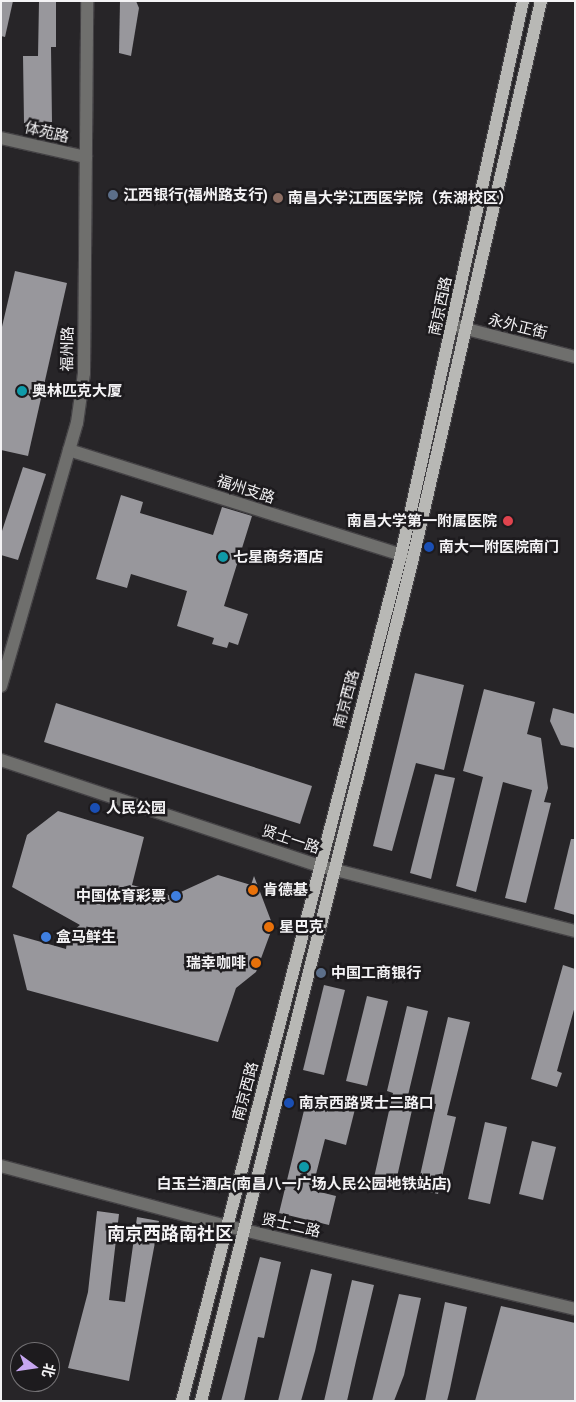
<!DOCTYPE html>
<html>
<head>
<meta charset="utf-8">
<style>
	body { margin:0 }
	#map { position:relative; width:576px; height:1402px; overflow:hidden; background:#272528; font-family:"PT Sans","Noto Sans SC",sans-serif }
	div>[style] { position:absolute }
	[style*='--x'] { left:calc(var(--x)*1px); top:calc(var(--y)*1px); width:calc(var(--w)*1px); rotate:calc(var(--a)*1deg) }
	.building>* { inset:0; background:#98979c }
	.roads { filter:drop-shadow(1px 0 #444245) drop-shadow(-1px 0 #444245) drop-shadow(0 1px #444245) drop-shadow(0 -1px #444245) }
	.minor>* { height:12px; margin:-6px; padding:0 6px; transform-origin:6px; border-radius:6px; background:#6f6f6d }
	.major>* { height:12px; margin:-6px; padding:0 6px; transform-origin:6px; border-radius:6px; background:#b8b8b5 }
	.dots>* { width:14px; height:14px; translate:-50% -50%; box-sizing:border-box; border:2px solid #1d1b1e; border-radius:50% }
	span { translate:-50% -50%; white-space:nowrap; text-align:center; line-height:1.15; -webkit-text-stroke:5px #1d1b1e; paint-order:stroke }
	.street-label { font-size:15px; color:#f4f3f5 }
	.poi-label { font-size:15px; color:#f4f3f5; font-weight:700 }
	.left { translate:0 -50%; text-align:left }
	.right { translate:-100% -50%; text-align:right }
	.quarter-label { font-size:18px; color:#f4f3f5; font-weight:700 }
	.frame { position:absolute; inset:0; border:2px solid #f4f3f5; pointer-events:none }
	.north { position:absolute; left:10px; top:1342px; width:50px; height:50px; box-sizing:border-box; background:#1d1b1e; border:1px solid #737174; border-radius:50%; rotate:104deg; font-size:14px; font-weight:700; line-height:20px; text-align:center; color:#f4f3f5 }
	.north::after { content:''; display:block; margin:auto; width:18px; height:22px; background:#c6a6f0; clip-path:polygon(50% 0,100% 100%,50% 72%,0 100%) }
</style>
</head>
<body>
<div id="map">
	<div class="building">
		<div style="clip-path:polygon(1px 1px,13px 1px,5px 37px,1px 36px)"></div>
		<div style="clip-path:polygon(39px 1px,56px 1px,56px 47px,51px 47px,52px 122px,24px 123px,23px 56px,38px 56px)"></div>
		<div style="clip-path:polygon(120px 1px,136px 1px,139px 8px,131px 56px,119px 53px)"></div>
		<div style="clip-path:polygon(15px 271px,67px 283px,28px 456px,1px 450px,1px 331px)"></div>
		<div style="clip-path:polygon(23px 467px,46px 474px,18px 560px,1px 555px,1px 534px)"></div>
		<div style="clip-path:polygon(121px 495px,143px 502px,140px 513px,213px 535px,222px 507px,252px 516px,224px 606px,248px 614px,238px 645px,229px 642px,227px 648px,212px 644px,214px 638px,177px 626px,187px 591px,131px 574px,127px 588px,96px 579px)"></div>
		<div style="clip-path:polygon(415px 673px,464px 685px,444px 770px,416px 763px,392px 851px,373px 846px)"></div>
		<div style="clip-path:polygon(484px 689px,535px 702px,527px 734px,541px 738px,548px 788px,544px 802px,551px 803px,526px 903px,505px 898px,532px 790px,503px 782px,476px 892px,456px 886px,483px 777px,463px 771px)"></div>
		<div style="clip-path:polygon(56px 703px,312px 786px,300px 824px,44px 742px)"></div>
		<div style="clip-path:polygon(553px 708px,575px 714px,575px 748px,561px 745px,550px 721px)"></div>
		<div style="clip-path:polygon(435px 774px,455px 778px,431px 879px,410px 873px)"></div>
		<div style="clip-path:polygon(58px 811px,144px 837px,132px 885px,172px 896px,218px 875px,251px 885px,254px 876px,273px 926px,256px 972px,236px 988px,218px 1042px,27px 990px,13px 934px,66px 949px,68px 935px,80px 925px,12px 887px,27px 835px)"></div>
		<div style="clip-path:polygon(571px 839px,575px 839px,575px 915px,554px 909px)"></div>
		<div style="clip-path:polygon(563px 965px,575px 969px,575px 1006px,557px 1071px,562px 1073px,557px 1087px,531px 1079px)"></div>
		<div style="clip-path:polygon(324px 985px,345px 990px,324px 1075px,303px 1070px)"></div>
		<div style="clip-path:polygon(367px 996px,388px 1001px,367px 1086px,346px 1081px)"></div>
		<div style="clip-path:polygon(407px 1006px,428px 1011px,405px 1108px,412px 1110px,395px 1186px,373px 1182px,393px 1093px,387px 1091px)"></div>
		<div style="clip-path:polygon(448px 1017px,470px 1022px,447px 1115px,456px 1117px,438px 1194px,417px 1189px,436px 1104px,428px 1102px)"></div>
		<div style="clip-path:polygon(307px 1098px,355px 1109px,346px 1145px,325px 1139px,312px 1190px,336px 1196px,329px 1225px,279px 1213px)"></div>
		<div style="clip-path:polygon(485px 1122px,507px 1127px,490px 1204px,468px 1199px)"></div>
		<div style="clip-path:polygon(532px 1141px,556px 1147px,543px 1200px,519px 1194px)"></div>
		<div style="clip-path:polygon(97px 1211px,119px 1214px,109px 1300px,125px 1302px,137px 1217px,159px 1221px,129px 1381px,68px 1368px,88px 1292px)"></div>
		<div style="clip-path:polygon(260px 1257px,281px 1262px,264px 1338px,258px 1337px,244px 1401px,221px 1401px)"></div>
		<div style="clip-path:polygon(311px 1269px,332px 1274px,315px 1351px,301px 1401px,278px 1401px)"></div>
		<div style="clip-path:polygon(352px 1280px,374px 1285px,356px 1361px,347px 1401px,324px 1401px)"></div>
		<div style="clip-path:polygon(399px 1294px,421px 1298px,404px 1375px,394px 1401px,372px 1401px)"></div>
		<div style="clip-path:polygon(445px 1302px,467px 1307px,450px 1389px,447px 1401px,425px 1401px)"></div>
		<div style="clip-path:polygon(501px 1306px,575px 1323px,575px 1401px,475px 1401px)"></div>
	</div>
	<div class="roads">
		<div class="minor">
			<div style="--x:1;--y:138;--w:87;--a:12.6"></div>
			<div style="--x:455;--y:326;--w:124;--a:14.5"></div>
			<div style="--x:69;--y:450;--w:359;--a:17.5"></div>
			<div style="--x:1;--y:686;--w:274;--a:-73.9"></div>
			<div style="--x:77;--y:423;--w:50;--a:-82"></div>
			<div style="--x:84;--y:373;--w:372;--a:-89.5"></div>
			<div style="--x:1;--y:760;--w:336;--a:18.4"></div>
			<div style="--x:320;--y:866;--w:263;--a:14.3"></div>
			<div style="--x:1;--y:1166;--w:234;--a:14.9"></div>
			<div style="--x:227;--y:1226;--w:358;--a:13.4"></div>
		</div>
		<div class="major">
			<div style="--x:182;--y:1401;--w:874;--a:-75.49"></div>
			<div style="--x:401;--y:555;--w:567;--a:-77.58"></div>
			<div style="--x:201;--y:1401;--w:869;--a:-75.88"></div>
			<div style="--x:413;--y:558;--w:572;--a:-77.06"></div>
		</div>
	</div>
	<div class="dots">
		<div style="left:113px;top:195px;background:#5c6f8a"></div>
		<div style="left:278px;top:198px;background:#8d6e63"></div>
		<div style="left:22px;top:391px;background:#0f9aa8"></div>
		<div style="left:508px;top:521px;background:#e0444e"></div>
		<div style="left:429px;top:547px;background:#1a4fb4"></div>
		<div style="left:223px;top:557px;background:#0f9aa8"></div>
		<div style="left:95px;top:808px;background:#1a4fb4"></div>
		<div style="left:253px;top:890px;background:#e8710a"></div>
		<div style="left:176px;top:896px;background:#3f7fe0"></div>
		<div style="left:269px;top:927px;background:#e8710a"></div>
		<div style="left:46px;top:937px;background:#3f7fe0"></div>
		<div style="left:256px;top:963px;background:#e8710a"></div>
		<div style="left:321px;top:973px;background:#5c6f8a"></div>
		<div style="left:289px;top:1103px;background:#1a4fb4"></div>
		<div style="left:304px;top:1167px;background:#0f9aa8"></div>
	</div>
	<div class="street-label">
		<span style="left:47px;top:132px;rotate:13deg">体苑路</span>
		<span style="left:440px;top:306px;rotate:-78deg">南京西路</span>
		<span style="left:518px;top:326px;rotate:14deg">永外正街</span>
		<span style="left:67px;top:349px;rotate:-89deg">福州路</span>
		<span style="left:246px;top:489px;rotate:18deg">福州支路</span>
		<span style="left:346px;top:699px;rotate:-75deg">南京西路</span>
		<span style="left:291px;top:839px;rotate:18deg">贤士一路</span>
		<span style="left:245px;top:1091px;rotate:-75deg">南京西路</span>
		<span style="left:291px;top:1225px;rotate:13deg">贤士二路</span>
	</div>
	<div class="poi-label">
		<span class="left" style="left:123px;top:195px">江西银行(福州路支行)</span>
		<span class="left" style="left:288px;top:198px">南昌大学江西医学院（东湖校区）</span>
		<span class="left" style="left:32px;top:391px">奥林匹克大厦</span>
		<span class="right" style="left:497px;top:521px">南昌大学第一附属医院</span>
		<span class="left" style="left:439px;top:547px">南大一附医院南门</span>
		<span class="left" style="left:233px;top:557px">七星商务酒店</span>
		<span class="left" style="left:106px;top:808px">人民公园</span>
		<span class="left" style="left:263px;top:890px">肯德基</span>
		<span class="right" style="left:166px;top:896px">中国体育彩票</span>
		<span class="left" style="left:279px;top:927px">星巴克</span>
		<span class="left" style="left:56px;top:937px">盒马鲜生</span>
		<span class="right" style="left:246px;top:963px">瑞幸咖啡</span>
		<span class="left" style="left:331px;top:973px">中国工商银行</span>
		<span class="left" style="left:299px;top:1103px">南京西路贤士二路口</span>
		<span style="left:304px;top:1184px">白玉兰酒店(南昌八一广场人民公园地铁站店)</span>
	</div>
	<div class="quarter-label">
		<span style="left:170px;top:1234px">南京西路南社区</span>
	</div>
	<div class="frame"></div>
	<div class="north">北</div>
</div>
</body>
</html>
